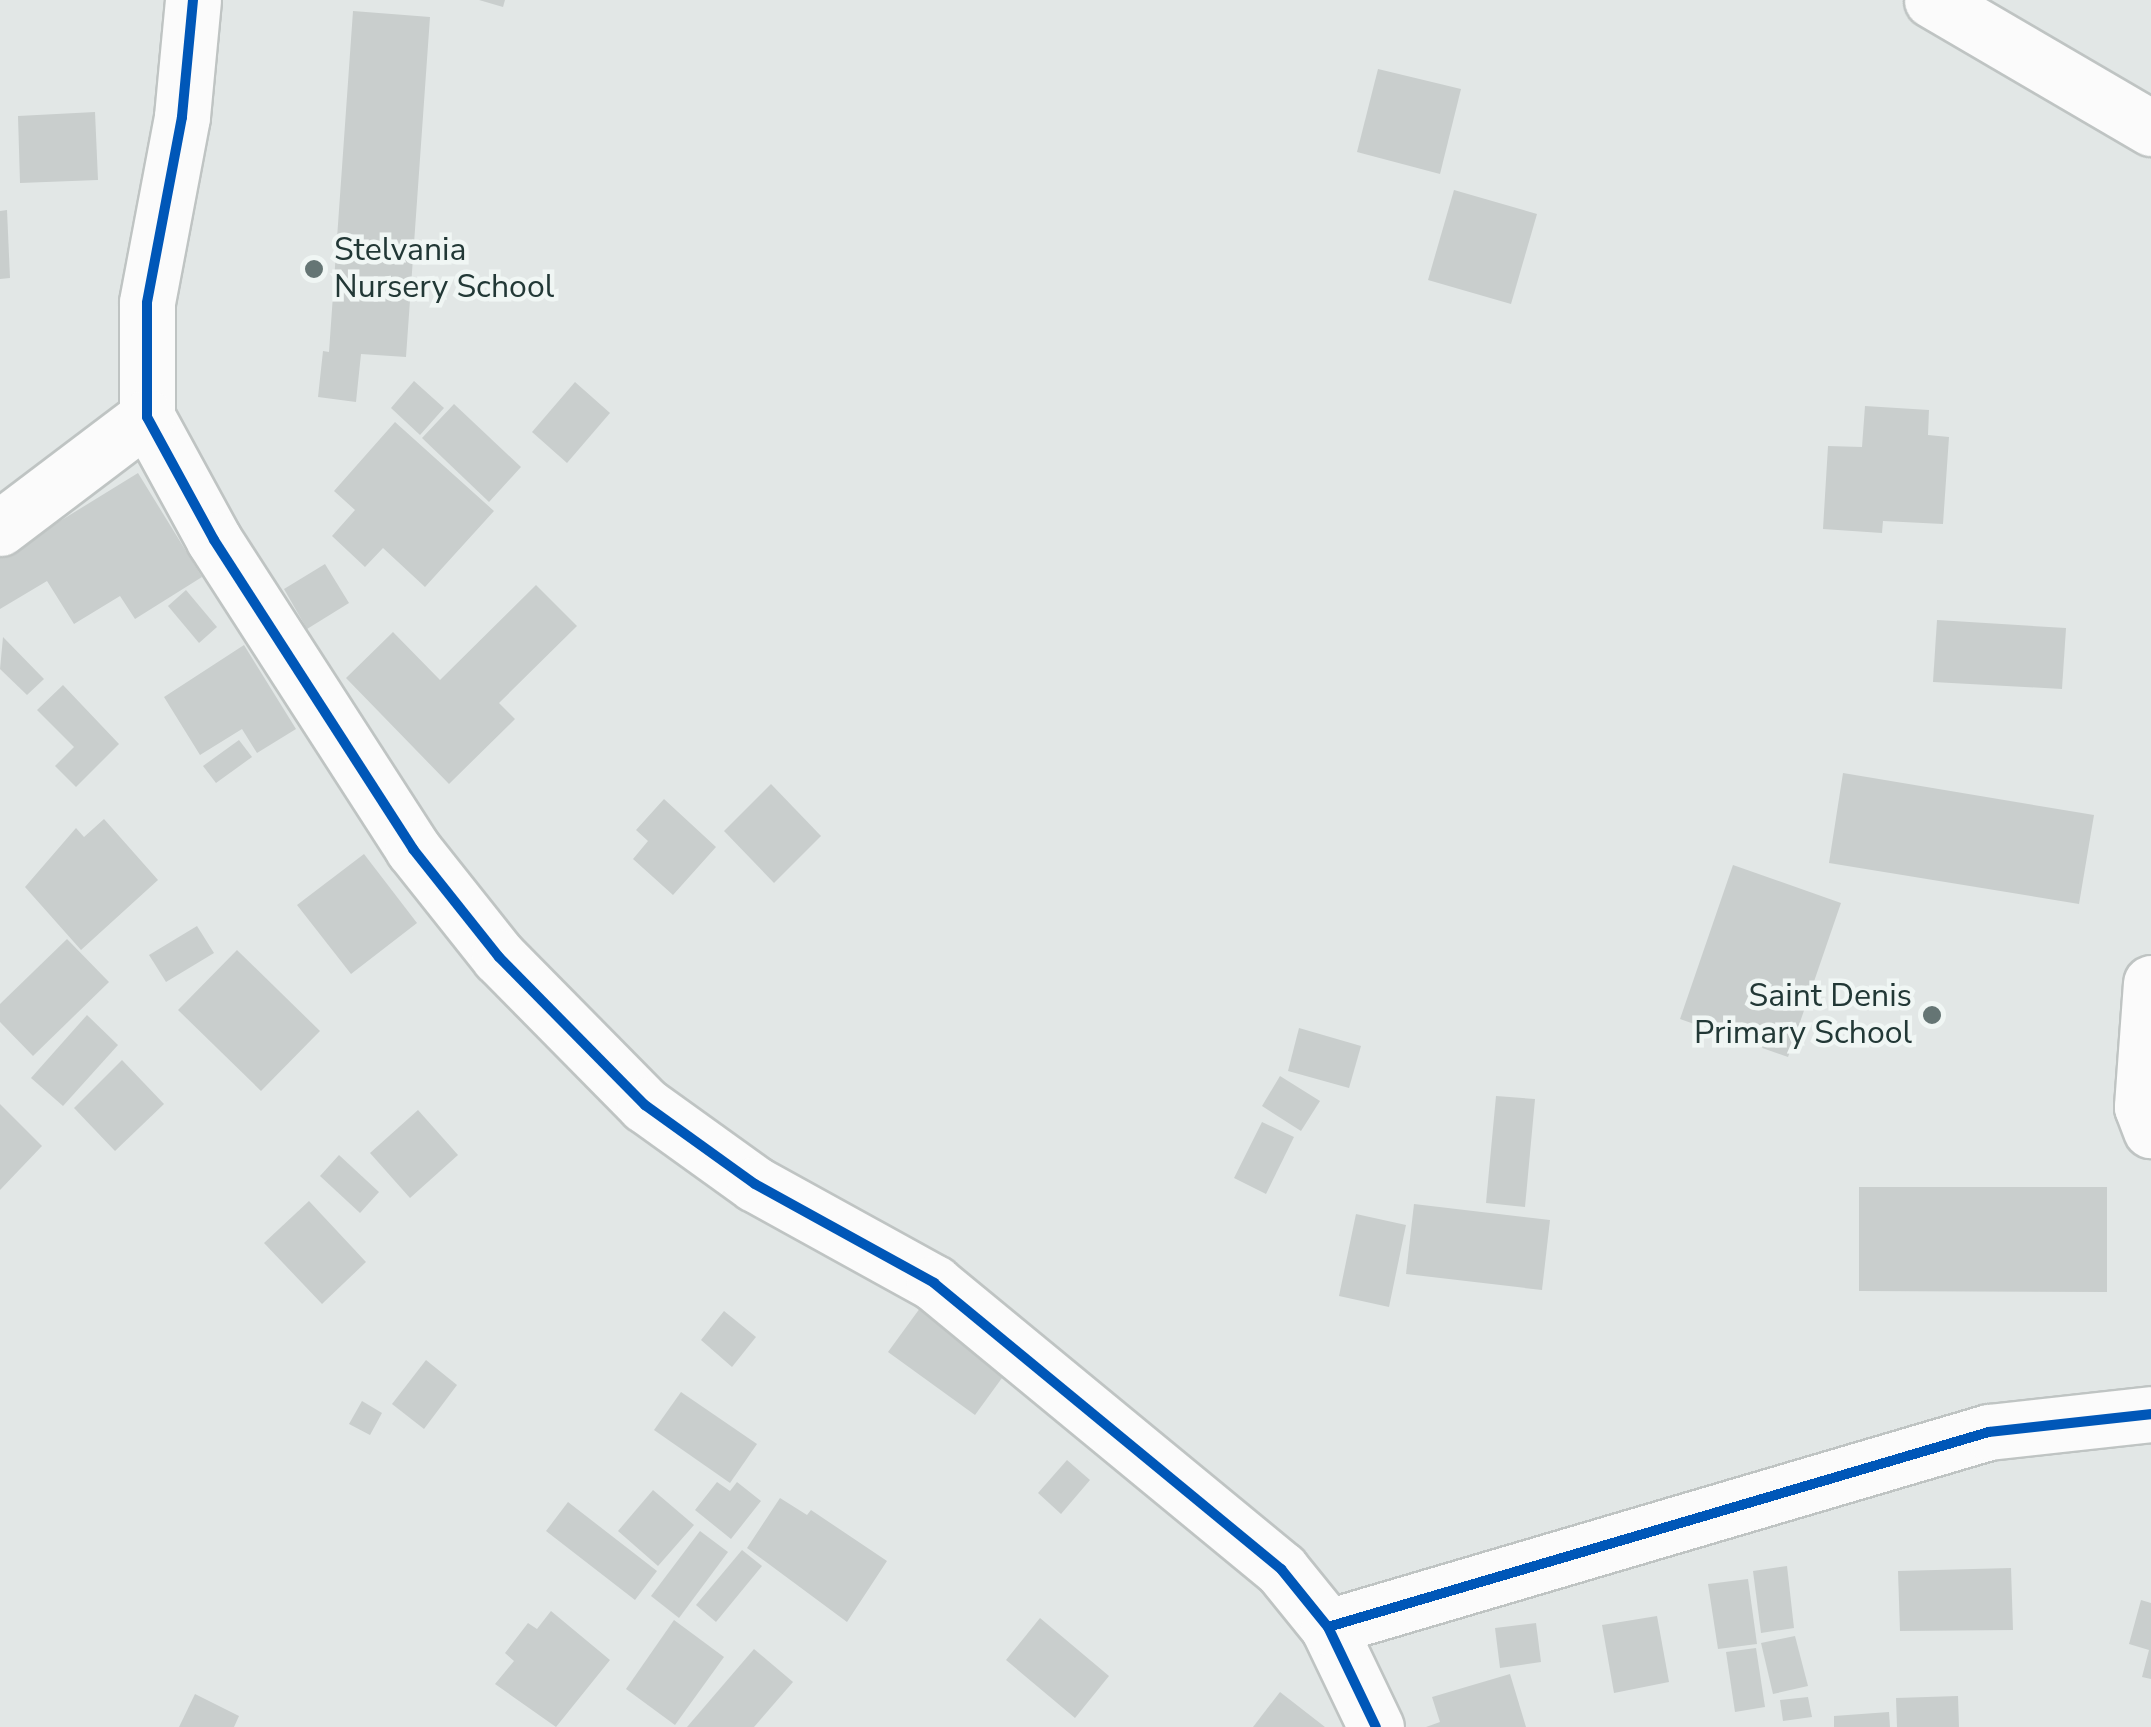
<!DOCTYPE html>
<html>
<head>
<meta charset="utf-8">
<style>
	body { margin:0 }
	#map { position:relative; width:2151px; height:1727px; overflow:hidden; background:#e2e7e6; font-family:"Nunito Sans",sans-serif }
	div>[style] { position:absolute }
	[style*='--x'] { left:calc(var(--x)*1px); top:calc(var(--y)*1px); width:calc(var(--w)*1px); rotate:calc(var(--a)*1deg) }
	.building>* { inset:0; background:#c9cecd }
	.roads { filter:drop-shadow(2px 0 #bfc4c3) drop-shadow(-2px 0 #bfc4c3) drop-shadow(0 2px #bfc4c3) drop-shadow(0 -2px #bfc4c3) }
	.minor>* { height:55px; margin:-27.5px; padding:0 27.5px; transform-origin:27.5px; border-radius:27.5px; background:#fbfbfb }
	.tertiary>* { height:55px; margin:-27.5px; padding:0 27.5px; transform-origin:27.5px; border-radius:27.5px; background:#fbfbfb }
	.cycleway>* { height:10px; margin:-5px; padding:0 5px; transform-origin:5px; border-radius:5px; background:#0057b8 }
	.dots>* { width:28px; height:28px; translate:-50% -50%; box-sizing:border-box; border:5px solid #f0f6f4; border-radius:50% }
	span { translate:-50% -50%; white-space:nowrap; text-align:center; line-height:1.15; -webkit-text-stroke:9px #f0f6f4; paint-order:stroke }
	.poi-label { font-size:32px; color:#223836 }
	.left { translate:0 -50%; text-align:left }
	.right { translate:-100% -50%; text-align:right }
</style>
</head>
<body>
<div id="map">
	<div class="building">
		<div style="clip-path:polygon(479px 0,505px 0,503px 7px)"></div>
		<div style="clip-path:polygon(353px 11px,430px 17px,406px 357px,361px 354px,356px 402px,318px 397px,323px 351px,329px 352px)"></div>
		<div style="clip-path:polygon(1378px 69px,1461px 89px,1440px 174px,1357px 152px)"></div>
		<div style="clip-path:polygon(95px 112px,98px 180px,20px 183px,18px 116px)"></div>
		<div style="clip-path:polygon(1454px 190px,1537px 214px,1511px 304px,1428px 280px)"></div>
		<div style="clip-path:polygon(7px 210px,10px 278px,0 279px,0 211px)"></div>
		<div style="clip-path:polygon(414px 381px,444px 408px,420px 435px,391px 408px)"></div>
		<div style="clip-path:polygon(575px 382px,610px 413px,567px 463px,532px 432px)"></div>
		<div style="clip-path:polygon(454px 404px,521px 467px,489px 502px,422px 438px)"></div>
		<div style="clip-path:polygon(1865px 406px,1929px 410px,1928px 435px,1949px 437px,1943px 524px,1883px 521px,1882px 533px,1823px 529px,1828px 446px,1862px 447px)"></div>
		<div style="clip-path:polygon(395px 422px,494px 511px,425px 587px,383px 548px,365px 567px,332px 536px,355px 510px,334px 491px)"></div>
		<div style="clip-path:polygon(138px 473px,202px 577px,135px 619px,120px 596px,74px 624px,47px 581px,0 609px,0 558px)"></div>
		<div style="clip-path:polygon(325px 564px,349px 603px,307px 629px,284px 589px)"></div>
		<div style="clip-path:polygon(536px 585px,577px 626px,499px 703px,515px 719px,449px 784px,346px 678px,393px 632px,440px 680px)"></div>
		<div style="clip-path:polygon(186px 590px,217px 627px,199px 643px,168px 606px)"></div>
		<div style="clip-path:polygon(1937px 620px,2066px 628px,2062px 689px,1933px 682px)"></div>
		<div style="clip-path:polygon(3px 637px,44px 679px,27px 695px,0 669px)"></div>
		<div style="clip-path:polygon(244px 645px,296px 729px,257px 753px,242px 729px,200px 755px,164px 697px)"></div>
		<div style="clip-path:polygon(63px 685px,119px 744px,76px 787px,55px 766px,74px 747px,37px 710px)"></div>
		<div style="clip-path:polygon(239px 740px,252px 757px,216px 783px,203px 766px)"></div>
		<div style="clip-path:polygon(1843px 773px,2094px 815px,2079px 904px,1829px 863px)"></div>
		<div style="clip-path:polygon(771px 784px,821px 836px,774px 883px,724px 831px)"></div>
		<div style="clip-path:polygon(664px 799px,716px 847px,673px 895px,633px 859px,648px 841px,636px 830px)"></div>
		<div style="clip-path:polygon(104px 819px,158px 880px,81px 950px,25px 887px,76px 828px,84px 837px)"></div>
		<div style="clip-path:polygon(364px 854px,417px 923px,351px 974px,297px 905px)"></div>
		<div style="clip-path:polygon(1733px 865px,1841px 903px,1788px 1057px,1680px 1019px)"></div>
		<div style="clip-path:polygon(197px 926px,214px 953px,166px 982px,149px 955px)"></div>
		<div style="clip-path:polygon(67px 939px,109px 982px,33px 1056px,0 1022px,0 1004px)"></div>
		<div style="clip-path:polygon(237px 950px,320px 1031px,261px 1091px,178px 1010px)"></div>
		<div style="clip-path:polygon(87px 1015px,118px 1045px,63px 1106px,31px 1078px)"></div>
		<div style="clip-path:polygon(1299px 1028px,1361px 1046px,1349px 1088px,1288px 1071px)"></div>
		<div style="clip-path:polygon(122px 1060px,164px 1104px,115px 1151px,74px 1108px)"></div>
		<div style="clip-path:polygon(1280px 1076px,1320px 1101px,1301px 1131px,1262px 1106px)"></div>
		<div style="clip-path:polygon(1496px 1096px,1535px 1099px,1525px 1207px,1486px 1203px)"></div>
		<div style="clip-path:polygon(0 1104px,42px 1146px,0 1190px)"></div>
		<div style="clip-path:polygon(418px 1110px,458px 1155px,410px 1198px,370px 1153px)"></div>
		<div style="clip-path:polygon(1262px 1122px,1294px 1137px,1266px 1194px,1234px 1178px)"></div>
		<div style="clip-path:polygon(339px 1155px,379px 1192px,360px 1213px,320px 1176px)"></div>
		<div style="clip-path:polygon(1859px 1187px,2107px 1187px,2107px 1292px,1859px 1291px)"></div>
		<div style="clip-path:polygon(309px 1201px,366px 1262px,322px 1304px,264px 1243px)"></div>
		<div style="clip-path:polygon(1414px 1204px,1550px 1220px,1542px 1290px,1406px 1274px)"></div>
		<div style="clip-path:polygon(1356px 1214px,1406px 1225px,1389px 1307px,1339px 1296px)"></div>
		<div style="clip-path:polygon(923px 1304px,1010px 1367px,975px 1415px,888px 1352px)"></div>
		<div style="clip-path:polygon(724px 1311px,756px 1337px,732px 1367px,701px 1340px)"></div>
		<div style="clip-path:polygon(426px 1360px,457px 1385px,424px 1429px,392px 1404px)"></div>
		<div style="clip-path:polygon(681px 1392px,757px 1444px,730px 1483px,654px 1430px)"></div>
		<div style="clip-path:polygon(362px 1401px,382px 1413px,370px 1435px,349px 1424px)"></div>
		<div style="clip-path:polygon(1067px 1460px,1090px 1480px,1061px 1514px,1038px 1493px)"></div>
		<div style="clip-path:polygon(717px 1482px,730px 1491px,737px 1482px,761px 1501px,731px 1539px,695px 1510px)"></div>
		<div style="clip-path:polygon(653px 1490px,694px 1525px,658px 1566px,618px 1531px)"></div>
		<div style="clip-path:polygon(780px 1498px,807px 1515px,811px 1510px,887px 1561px,847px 1622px,747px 1548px)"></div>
		<div style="clip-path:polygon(568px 1502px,657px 1571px,635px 1600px,546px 1531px)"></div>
		<div style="clip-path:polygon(700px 1531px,728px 1552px,679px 1618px,651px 1596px)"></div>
		<div style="clip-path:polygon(742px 1550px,762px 1566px,716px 1622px,696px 1605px)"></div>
		<div style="clip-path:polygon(1787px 1566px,1794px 1628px,1761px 1633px,1753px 1571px)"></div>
		<div style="clip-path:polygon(2011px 1568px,2013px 1630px,1900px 1631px,1898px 1571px)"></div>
		<div style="clip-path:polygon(1748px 1579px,1757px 1644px,1718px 1649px,1708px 1584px)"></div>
		<div style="clip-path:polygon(2141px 1600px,2151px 1603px,2151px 1679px,2142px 1677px,2149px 1650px,2129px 1644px)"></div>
		<div style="clip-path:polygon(551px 1611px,610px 1660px,556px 1727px,495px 1684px,514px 1661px,505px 1653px,528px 1623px,537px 1629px)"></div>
		<div style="clip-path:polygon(1657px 1616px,1669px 1682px,1614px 1693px,1602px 1625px)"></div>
		<div style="clip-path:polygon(1040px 1618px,1109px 1676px,1075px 1718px,1006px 1660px)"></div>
		<div style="clip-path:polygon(674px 1620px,724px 1657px,675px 1725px,626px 1689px)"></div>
		<div style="clip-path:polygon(1536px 1623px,1541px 1662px,1500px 1668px,1495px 1628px)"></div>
		<div style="clip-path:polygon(1795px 1636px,1808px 1686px,1773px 1694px,1761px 1643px)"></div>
		<div style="clip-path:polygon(1756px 1648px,1765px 1707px,1735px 1712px,1726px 1652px)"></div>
		<div style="clip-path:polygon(754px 1649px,793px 1682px,754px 1727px,687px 1727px)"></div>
		<div style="clip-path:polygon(1510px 1674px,1526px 1727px,1426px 1727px,1440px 1722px,1432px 1697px)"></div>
		<div style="clip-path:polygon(1280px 1692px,1325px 1727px,1253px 1727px)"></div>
		<div style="clip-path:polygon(195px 1694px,239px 1716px,234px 1727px,179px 1727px)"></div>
		<div style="clip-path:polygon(1958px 1696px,1959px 1727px,1897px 1727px,1896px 1698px)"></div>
		<div style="clip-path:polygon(1808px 1697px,1812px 1717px,1783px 1721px,1780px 1700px)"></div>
		<div style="clip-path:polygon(1889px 1712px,1890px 1727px,1834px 1727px,1834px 1716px)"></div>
	</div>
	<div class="roads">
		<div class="minor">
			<div style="--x:193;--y:0;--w:118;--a:95.4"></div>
			<div style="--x:182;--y:117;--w:189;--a:100.7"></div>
			<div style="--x:147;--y:303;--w:114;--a:90"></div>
			<div style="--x:147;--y:417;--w:140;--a:61.4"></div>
			<div style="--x:214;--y:540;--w:368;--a:57.2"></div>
			<div style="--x:413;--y:849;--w:138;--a:51.5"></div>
			<div style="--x:499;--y:957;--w:208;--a:45.4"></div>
			<div style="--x:645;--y:1105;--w:135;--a:35.7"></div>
			<div style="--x:755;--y:1184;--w:205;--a:28.9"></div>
			<div style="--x:934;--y:1283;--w:450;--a:39.5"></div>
			<div style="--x:1281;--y:1569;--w:75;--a:51"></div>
			<div style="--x:1328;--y:1627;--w:111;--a:64.4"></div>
			<div style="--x:0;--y:528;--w:184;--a:-37.1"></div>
			<div style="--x:2151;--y:983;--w:124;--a:94.2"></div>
			<div style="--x:2142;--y:1107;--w:25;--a:69"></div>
			<div style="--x:1328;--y:1627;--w:689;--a:-16.44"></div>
			<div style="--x:1989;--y:1432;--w:163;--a:-6.3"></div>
		</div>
		<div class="tertiary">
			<div style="--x:1932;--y:0;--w:254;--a:30.3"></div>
		</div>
	</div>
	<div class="cycleway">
		<div style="--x:193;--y:0;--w:118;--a:95.4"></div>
		<div style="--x:182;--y:117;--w:189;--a:100.7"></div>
		<div style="--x:147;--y:303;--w:114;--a:90"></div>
		<div style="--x:147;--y:417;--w:140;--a:61.4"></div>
		<div style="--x:214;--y:540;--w:368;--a:57.2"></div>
		<div style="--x:413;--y:849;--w:138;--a:51.5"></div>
		<div style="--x:499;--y:957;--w:208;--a:45.4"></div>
		<div style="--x:645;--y:1105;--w:135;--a:35.7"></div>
		<div style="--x:755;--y:1184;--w:205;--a:28.9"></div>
		<div style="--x:934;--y:1283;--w:450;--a:39.5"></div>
		<div style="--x:1281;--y:1569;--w:75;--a:51"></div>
		<div style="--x:1328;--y:1627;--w:111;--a:64.4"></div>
		<div style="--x:1328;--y:1627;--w:689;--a:-16.44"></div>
		<div style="--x:1989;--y:1432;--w:163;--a:-6.3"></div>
	</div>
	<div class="dots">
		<div style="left:314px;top:269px;background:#657574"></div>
		<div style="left:1932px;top:1015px;background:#657574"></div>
	</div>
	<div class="poi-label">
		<span class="left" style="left:334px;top:269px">Stelvania<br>Nursery School</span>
		<span class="right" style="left:1912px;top:1015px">Saint Denis<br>Primary School</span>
	</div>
</div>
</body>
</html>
